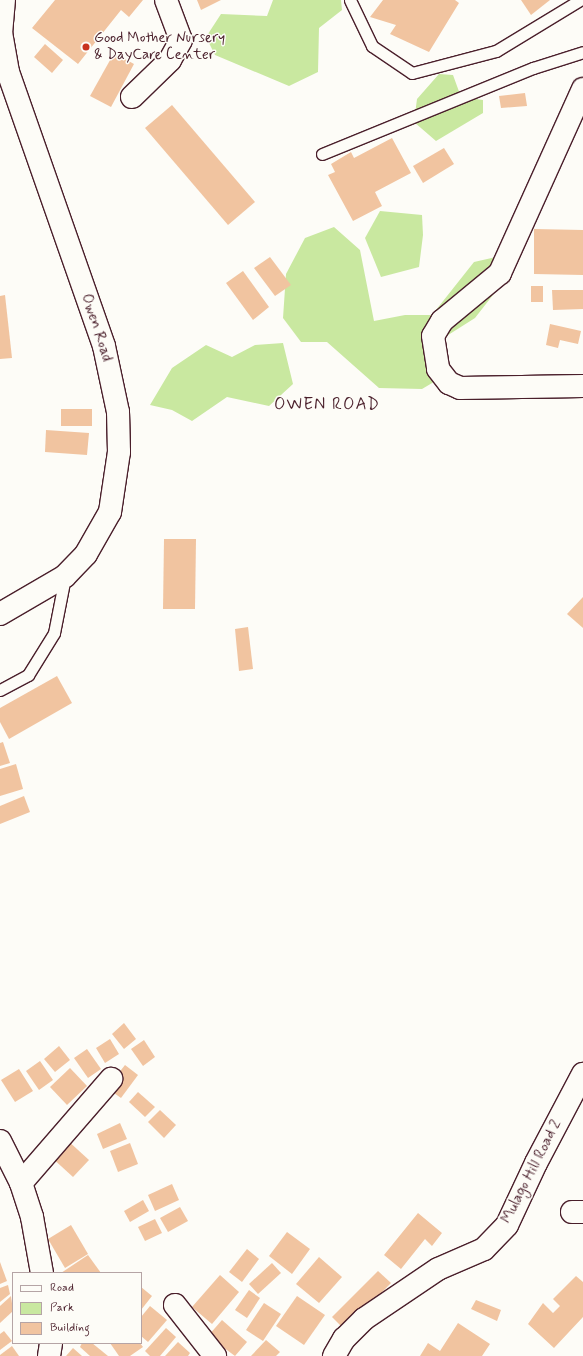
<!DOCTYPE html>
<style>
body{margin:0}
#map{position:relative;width:583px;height:1356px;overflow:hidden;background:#fdfcf7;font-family:Mynerve,sans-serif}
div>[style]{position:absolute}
.green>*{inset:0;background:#c9e8a0}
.building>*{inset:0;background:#f1c4a0}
.roads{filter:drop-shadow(1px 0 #4a1f2b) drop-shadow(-1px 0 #4a1f2b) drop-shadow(0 1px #4a1f2b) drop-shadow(0 -1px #4a1f2b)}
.service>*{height:11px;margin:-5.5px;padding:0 5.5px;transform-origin:5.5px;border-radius:5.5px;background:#fdfcf7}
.minor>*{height:22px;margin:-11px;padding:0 11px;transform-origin:11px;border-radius:11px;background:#fdfcf7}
.dots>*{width:11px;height:11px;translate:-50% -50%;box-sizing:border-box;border:2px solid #fdfcf7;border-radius:50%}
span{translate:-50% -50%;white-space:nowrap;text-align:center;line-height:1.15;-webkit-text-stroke:3px #fdfcf7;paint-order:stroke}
.poi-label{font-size:15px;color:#4a1f2b}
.left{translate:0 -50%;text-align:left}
.street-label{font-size:15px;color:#4a1f2b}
.quarter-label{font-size:17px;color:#4a1f2b;letter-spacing:1px}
.legend{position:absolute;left:12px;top:1272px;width:130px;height:72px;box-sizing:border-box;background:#fdfcf7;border:1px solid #b5a4a5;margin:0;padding:5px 7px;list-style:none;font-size:12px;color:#4a1f2b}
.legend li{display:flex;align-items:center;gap:8px;height:20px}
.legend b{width:20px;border:1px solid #b5a4a5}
</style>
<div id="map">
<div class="green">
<i style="clip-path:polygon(273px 0,341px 0,342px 10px,319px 28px,318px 72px,289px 86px,215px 55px,206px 37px,221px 14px,267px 16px)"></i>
<i style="clip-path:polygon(439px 74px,453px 75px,461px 97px,483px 100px,483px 113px,436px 141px,414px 122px,417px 99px)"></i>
<i style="clip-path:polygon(380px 211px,422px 215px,423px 235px,419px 267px,381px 277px,365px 238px)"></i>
<i style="clip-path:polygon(334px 227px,360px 250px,374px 321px,405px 315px,432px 315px,474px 262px,496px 257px,507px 277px,475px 318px,445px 337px,449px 373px,422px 389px,379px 388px,327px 342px,301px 342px,283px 318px,286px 274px,305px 238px)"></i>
<i style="clip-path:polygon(283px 343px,293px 384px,269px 406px,227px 397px,192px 421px,172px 410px,150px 405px,172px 368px,206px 345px,232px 357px,255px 345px)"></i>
</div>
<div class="building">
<i style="clip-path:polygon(55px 0,143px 0,129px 17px,121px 10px,78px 64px,32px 28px)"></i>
<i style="clip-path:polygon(197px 0,221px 0,201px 10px)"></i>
<i style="clip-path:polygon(383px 0,455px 0,459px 3px,429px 52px,390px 34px,396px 25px,370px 17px)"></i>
<i style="clip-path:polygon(521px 0,550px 0,531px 15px)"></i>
<i style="clip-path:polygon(45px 44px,63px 60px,52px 73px,34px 57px)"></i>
<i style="clip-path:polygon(114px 53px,134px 64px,111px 107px,90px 96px)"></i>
<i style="clip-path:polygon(525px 93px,527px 106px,501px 108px,499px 96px)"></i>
<i style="clip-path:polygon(172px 105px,255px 202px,228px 225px,145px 128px)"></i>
<i style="clip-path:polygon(392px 138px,411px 173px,375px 192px,382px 206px,353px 221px,328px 175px,335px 172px,331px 164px,351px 152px,354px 158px)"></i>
<i style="clip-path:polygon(444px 148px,454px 164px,423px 183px,413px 166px)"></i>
<i style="clip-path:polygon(534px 229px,583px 230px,583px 275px,534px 274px)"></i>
<i style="clip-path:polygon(270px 257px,291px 285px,275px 296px,254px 268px)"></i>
<i style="clip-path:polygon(243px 271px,269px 307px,253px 320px,226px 283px)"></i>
<i style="clip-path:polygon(531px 286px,543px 286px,543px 302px,531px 302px)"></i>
<i style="clip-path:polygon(552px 290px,583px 290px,583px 309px,553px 310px)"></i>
<i style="clip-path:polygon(5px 295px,12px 358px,0 359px,0 296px)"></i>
<i style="clip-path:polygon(550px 324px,581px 331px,578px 344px,560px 340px,558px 348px,546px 345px)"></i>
<i style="clip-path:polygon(61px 409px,92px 409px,92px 426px,61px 426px)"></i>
<i style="clip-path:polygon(46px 430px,89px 433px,87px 455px,45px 452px)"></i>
<i style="clip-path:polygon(164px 539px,196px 539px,195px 609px,163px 609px)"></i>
<i style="clip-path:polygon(583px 597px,583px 628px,567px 614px)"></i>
<i style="clip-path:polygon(248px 627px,253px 669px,239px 671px,235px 629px)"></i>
<i style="clip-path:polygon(57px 676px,72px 703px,9px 739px,0 722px,0 708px)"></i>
<i style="clip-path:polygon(3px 742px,10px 763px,0 766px,0 743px)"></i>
<i style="clip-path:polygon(16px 764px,23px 789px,0 796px,0 769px)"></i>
<i style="clip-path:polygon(24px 796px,30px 812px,0 824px,0 806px)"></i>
<i style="clip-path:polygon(124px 1023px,136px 1039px,124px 1049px,112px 1034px)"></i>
<i style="clip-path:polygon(110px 1039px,119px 1054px,105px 1063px,96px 1048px)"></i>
<i style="clip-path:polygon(144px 1040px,155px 1057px,143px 1066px,131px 1049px)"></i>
<i style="clip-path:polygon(59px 1046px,70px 1060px,55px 1072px,44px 1059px)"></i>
<i style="clip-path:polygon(87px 1049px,101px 1069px,88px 1078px,74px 1058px)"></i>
<i style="clip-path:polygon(40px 1061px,53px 1080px,39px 1090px,26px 1071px)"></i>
<i style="clip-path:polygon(125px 1065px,138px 1075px,121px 1098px,107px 1088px)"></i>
<i style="clip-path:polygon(70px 1068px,87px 1086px,67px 1105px,50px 1087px)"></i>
<i style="clip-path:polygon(19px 1069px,33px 1091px,15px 1102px,1px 1080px)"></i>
<i style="clip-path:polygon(138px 1092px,155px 1107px,145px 1117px,129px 1102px)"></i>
<i style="clip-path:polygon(160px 1110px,176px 1125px,164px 1138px,148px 1122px)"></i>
<i style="clip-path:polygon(120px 1123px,127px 1139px,103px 1149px,97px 1134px)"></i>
<i style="clip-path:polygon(66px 1139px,89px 1160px,73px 1177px,50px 1156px)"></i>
<i style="clip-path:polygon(130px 1143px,138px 1164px,118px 1172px,110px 1151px)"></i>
<i style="clip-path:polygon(172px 1184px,179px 1200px,155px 1211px,148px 1195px)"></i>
<i style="clip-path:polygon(143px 1200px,149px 1211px,130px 1222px,124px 1211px)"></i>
<i style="clip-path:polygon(180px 1207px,188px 1221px,168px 1232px,160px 1218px)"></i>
<i style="clip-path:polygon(418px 1213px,442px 1233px,432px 1246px,425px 1239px,401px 1269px,384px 1255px)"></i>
<i style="clip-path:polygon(155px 1219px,162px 1233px,145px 1241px,138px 1227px)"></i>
<i style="clip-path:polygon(71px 1225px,88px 1254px,65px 1268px,48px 1239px)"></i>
<i style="clip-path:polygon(287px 1232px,310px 1249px,292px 1274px,269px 1256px)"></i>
<i style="clip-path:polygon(247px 1249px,259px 1259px,242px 1282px,229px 1272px)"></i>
<i style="clip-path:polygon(88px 1255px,101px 1273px,61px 1273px)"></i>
<i style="clip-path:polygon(319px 1257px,342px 1277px,319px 1303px,296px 1284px)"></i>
<i style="clip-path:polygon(0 1262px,7px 1281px,0 1284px)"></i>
<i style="clip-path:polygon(272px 1263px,281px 1273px,258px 1294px,249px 1284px)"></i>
<i style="clip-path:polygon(378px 1271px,391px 1283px,345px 1330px,332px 1317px)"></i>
<i style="clip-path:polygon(220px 1275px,239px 1292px,212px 1324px,192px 1307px)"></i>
<i style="clip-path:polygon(576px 1276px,583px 1282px,583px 1317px,554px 1348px,528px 1324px,543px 1303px,553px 1313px,560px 1306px,553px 1299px)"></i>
<i style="clip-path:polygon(8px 1285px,10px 1294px,0 1302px,0 1288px)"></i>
<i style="clip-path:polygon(141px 1287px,152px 1296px,141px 1310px)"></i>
<i style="clip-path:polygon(249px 1290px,260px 1298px,247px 1318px,235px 1310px)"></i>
<i style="clip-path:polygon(11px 1296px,13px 1311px,0 1323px,0 1306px)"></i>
<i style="clip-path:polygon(297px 1296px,325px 1315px,304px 1345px,276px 1326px)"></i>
<i style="clip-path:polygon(476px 1300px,501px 1310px,497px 1321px,471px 1309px)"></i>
<i style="clip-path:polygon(264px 1303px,281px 1314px,263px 1341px,246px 1330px)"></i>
<i style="clip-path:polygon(150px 1306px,167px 1320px,148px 1342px,141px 1336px,141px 1317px)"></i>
<i style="clip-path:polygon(222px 1320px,247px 1342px,235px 1356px,208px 1336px)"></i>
<i style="clip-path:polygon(458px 1323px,490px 1344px,482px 1356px,420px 1356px,428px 1343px,440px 1351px)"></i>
<i style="clip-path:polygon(166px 1328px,176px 1337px,160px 1356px,150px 1356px,145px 1351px)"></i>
<i style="clip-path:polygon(4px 1331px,12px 1341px,0 1350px,0 1334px)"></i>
<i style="clip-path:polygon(266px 1340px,280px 1352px,276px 1356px,251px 1356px)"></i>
<i style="clip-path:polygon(178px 1342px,190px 1353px,188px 1356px,165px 1356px)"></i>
<i style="clip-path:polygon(82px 1343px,92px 1343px,108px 1356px,90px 1356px,80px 1347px)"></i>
<i style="clip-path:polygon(110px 1343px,140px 1343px,143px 1347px,130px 1356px,119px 1356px)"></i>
<i style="clip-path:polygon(12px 1346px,19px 1356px,0 1356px,0 1355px)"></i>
<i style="clip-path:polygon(73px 1348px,82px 1356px,66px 1356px)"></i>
</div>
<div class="roads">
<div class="service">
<i style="left:350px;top:0;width:51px;rotate:64.4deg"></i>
<i style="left:372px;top:46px;width:48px;rotate:34deg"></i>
<i style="left:412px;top:73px;width:87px;rotate:-14.7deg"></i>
<i style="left:496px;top:51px;width:98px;rotate:-31.3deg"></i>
<i style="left:322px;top:154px;width:228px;rotate:-22.2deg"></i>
<i style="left:533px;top:68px;width:52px;rotate:-17.7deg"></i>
<i style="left:0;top:690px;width:32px;rotate:-28deg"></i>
<i style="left:28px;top:675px;width:49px;rotate:-58.2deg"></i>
<i style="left:54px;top:633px;width:57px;rotate:-78.9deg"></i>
</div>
<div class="minor">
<i style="left:583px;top:89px;width:202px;rotate:114.3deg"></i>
<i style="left:500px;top:273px;width:75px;rotate:140.4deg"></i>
<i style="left:442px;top:321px;width:17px;rotate:121deg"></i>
<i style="left:433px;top:336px;width:33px;rotate:81deg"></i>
<i style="left:438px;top:369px;width:18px;rotate:52deg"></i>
<i style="left:449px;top:383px;width:12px;rotate:24deg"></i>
<i style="left:460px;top:388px;width:123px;rotate:-0.9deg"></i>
<i style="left:132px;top:97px;width:53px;rotate:-44.2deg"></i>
<i style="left:170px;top:60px;width:23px;rotate:-61deg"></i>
<i style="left:181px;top:40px;width:43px;rotate:-110.6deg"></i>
<i style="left:0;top:614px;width:75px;rotate:-30.3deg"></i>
<i style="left:65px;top:576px;width:30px;rotate:-46deg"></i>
<i style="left:86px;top:554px;width:48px;rotate:-60.3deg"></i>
<i style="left:110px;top:512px;width:61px;rotate:-81.5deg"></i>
<i style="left:119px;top:452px;width:40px;rotate:-91.4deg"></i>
<i style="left:118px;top:412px;width:67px;rotate:-102deg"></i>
<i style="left:104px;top:346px;width:290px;rotate:-109.3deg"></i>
<i style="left:8px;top:72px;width:39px;rotate:-100deg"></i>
<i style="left:1px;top:34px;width:34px;rotate:-85deg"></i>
<i style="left:0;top:1141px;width:47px;rotate:63.4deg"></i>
<i style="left:21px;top:1183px;width:36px;rotate:72deg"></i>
<i style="left:32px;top:1217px;width:57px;rotate:79.9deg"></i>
<i style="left:21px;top:1183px;width:138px;rotate:-49.1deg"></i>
<i style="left:572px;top:1212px;width:11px"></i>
<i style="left:175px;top:1305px;width:65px;rotate:51.9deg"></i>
<i style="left:49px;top:1356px;width:13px;rotate:-81deg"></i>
<i style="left:334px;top:1356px;width:20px;rotate:-60deg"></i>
<i style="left:344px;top:1339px;width:28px;rotate:-45deg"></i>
<i style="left:364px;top:1319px;width:89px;rotate:-34deg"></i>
<i style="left:438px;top:1269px;width:50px;rotate:-23.5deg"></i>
<i style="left:484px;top:1249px;width:33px;rotate:-46deg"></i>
<i style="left:507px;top:1225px;width:68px;rotate:-64.9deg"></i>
<i style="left:536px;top:1163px;width:101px;rotate:-62.2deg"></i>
</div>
</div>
<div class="dots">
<i style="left:86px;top:47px;background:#c8321e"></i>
</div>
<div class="poi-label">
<span class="left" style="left:94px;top:47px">Good Mother Nursery<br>&amp; DayCare Center</span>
</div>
<div class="street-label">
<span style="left:96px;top:328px;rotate:72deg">Owen Road</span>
<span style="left:532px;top:1172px;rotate:-63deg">Mulago Hill Road 2</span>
</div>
<div class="quarter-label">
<span style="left:327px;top:405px">OWEN ROAD</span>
</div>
<ul class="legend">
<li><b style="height:5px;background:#fdfcf7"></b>Road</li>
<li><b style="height:11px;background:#c9e8a0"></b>Park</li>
<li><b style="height:11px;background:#f1c4a0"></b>Building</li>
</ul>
</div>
